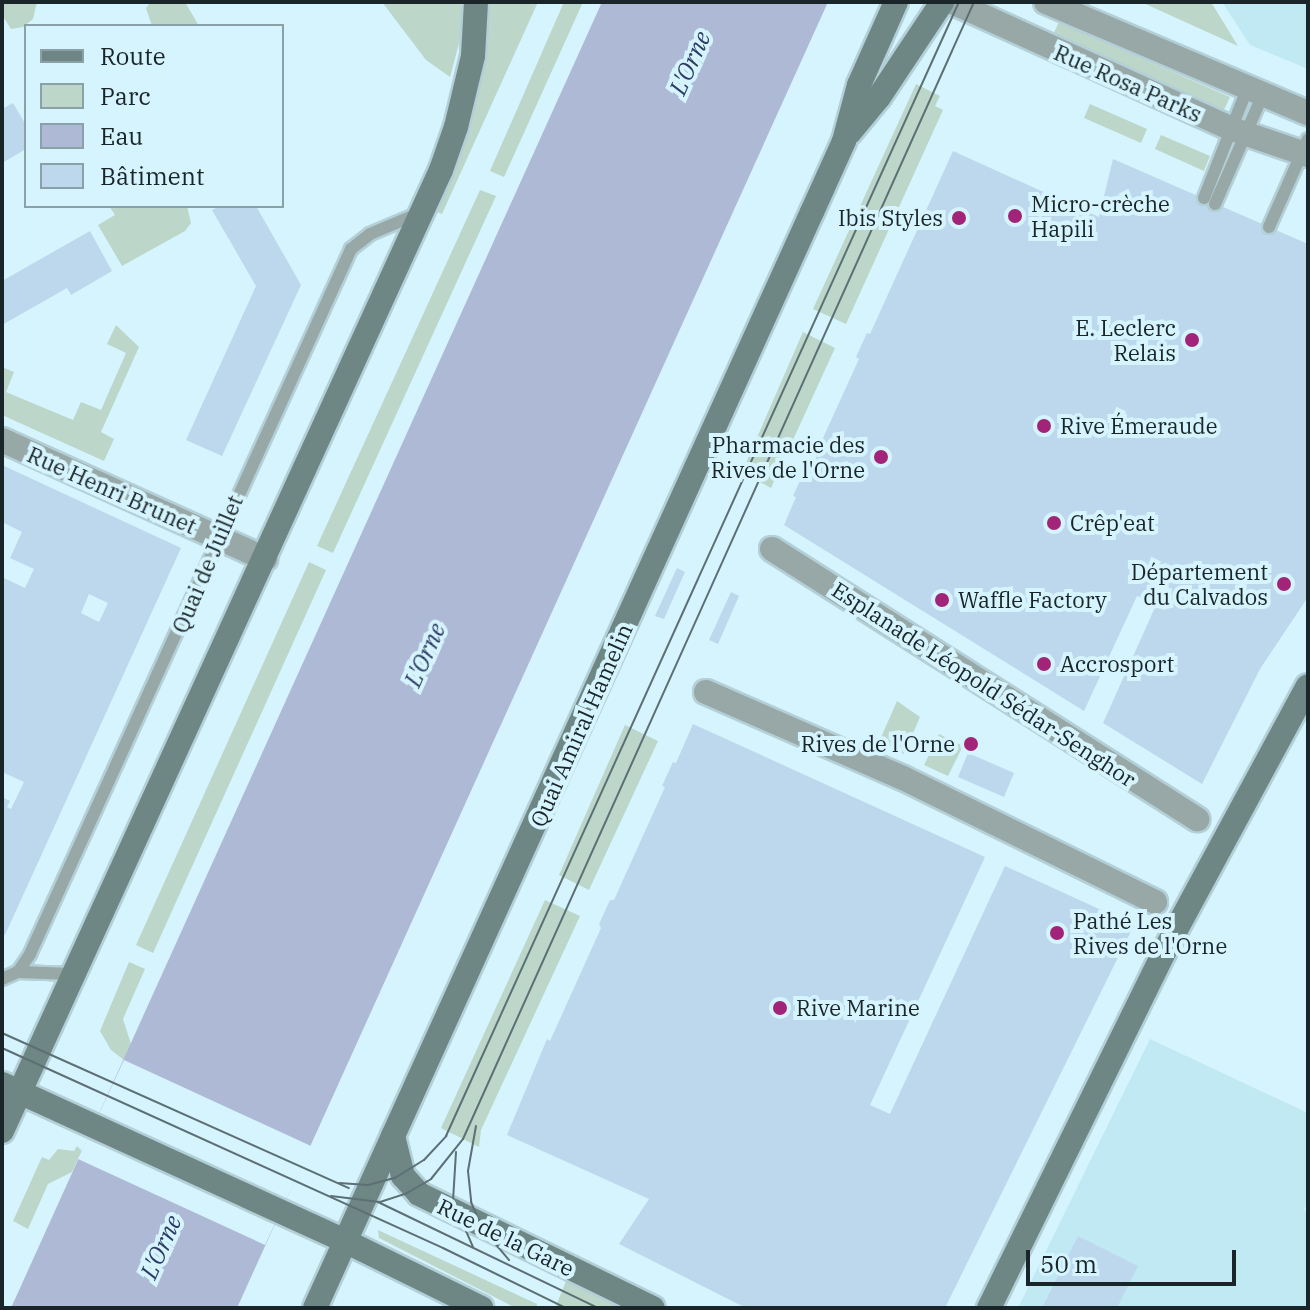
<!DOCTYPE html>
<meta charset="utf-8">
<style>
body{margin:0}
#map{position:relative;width:1310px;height:1310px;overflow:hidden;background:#d5f4fd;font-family:"IBM Plex Serif",serif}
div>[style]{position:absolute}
.built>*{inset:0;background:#c1e9f4}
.green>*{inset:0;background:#bcd7ca}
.water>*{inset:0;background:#aeb9d5}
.pier>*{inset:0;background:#d5f4fd}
.building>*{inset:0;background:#bdd8ed}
.roads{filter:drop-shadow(2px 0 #b3cfd7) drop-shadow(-2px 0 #b3cfd7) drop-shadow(0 2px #b3cfd7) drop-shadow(0 -2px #b3cfd7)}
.lane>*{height:12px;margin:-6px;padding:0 6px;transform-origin:6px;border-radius:6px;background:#98a8a7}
.street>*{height:24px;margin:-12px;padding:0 12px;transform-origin:12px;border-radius:12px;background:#98a8a7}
.secondary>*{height:24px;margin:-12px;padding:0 12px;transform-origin:12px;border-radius:12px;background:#6e8785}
.tram>*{height:2px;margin:-1px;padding:0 1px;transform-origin:1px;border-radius:1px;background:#5c6f74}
.dots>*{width:22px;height:22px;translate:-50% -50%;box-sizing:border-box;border:4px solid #d5f4fd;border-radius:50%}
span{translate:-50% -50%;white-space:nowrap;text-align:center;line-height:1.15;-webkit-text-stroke:8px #d5f4fd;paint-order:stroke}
.street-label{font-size:22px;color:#1a2529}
.poi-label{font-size:22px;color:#1a2529}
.left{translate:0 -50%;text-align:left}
.right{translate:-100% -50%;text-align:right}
.water-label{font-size:24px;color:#2e3c64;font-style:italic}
.frame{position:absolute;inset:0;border:4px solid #1a2529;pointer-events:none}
.legend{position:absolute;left:24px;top:24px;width:260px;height:184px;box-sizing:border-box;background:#d5f4fd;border:2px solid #8aa1a8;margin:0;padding:10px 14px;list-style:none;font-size:24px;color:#1a2529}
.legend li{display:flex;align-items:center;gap:16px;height:40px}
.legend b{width:40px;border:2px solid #8aa1a8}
.scale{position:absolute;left:1026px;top:1250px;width:210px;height:36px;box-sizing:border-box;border:4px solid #1a2529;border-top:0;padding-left:10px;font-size:24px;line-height:28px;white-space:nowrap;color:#1a2529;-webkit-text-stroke:6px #d5f4fd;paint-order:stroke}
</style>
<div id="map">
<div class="built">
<i style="clip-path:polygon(1222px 2px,1308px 2px,1308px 69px,1250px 45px)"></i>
<i style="clip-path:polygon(1150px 1039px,1308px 1113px,1308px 1202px,1304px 1210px,1308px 1213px,1308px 1308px,1018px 1308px)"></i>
</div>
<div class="green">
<i style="clip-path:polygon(2px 2px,37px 2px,33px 19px,23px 27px,11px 29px,2px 15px)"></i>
<i style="clip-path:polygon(151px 2px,185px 2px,199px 26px,152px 26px,146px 8px)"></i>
<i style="clip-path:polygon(382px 2px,461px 2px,464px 25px,450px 77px,426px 60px)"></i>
<i style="clip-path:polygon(489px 2px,538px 2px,442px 214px,434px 211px,479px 78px)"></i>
<i style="clip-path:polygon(564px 2px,583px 2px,504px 177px,490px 171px)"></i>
<i style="clip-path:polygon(1141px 2px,1211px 2px,1238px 46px)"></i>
<i style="clip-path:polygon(1059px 22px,1230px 97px,1221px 116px,1050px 41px)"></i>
<i style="clip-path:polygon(916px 84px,940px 96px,935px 106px,943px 110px,846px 324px,813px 309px)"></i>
<i style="clip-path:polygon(1090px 104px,1147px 129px,1141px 143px,1084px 118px)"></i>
<i style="clip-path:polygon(1161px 135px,1210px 156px,1204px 171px,1155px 149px)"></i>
<i style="clip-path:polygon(480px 190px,496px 196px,333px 553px,317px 546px)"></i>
<i style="clip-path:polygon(109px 206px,187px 206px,191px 223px,185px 231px,122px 266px,98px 225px,115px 215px)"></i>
<i style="clip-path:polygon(116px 325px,139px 347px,101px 432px,114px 439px,104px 461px,2px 415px,2px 367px,14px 372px,6px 392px,73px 420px,81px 402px,101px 410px,126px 353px,107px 344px)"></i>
<i style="clip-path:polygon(803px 332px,835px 348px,771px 488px,742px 472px)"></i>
<i style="clip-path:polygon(309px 562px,326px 570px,153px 953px,136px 945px)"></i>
<i style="clip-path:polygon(897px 701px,920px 717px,904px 754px,879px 742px)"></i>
<i style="clip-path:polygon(625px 725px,658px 741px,589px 890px,559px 875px)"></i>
<i style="clip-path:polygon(939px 734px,963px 746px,948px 776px,924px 765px)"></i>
<i style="clip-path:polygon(545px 900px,580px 916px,481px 1130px,479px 1147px,441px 1128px)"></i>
<i style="clip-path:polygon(129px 962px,145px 969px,123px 1019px,131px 1044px,124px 1060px,111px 1050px,100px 1031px)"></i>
<i style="clip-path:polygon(77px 1146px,82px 1151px,72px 1172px,48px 1184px,28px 1229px,13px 1221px,42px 1157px,49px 1160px,58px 1149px,74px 1151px)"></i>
<i style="clip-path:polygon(378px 1230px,537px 1304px,536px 1308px,516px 1308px,379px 1238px)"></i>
<i style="clip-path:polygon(569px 1274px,637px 1308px,555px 1308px)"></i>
</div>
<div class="water">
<i style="clip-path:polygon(602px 2px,828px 2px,237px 1308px,11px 1308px)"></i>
</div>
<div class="pier">
<i style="clip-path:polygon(124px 1060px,311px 1146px,265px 1245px,78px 1159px)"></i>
</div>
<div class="building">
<i style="clip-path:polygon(13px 103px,26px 125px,26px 149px,2px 163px,2px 109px)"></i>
<i style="clip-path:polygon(953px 151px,1099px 217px,1113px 159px,1308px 244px,1308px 597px,1260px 669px,1202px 784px,1103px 723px,1157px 603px,1137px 596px,1084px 711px,784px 525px,796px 497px,793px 496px,804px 472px,807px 473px,859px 359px,856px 357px,867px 333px,870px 334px)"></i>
<i style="clip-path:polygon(220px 206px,256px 206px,301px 285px,222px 456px,186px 440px,256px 286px,212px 210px)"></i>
<i style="clip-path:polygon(90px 231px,112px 271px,71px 295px,67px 288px,2px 325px,2px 281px)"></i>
<i style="clip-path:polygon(evenodd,2px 465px,181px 548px,5px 935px,2px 934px,2px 797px,10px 801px,7px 807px,11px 809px,24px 782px,2px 772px,2px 577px,25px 588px,34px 569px,10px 558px,22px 532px,2px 522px,2px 465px,89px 594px,108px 603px,99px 622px,81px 613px,89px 594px)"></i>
<i style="clip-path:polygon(677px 568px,685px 572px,664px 619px,655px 616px)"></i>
<i style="clip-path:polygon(731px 592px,739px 596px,718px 644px,709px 640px)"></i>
<i style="clip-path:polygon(693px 724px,985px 857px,870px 1105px,890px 1114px,1005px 866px,1134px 925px,945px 1308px,746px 1308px,619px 1244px,649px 1199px,507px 1135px,547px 1039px,550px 1041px,601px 928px,599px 924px,610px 900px,614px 900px,665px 787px,662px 786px,673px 762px,676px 763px)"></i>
<i style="clip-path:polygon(968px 753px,1014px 773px,1004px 797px,958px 777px)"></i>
<i style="clip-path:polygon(1078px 1236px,1138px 1266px,1117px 1308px,1042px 1308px)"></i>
</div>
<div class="roads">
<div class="lane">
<i style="left:1204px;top:198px;width:119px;rotate:-68.4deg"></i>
<i style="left:1215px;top:204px;width:120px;rotate:-66.4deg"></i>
<i style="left:1269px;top:227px;width:96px;rotate:-66.1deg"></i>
<i style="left:18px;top:972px;width:55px;rotate:2.1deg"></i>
<i style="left:2px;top:979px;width:17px;rotate:-24deg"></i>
<i style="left:18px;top:972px;width:22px;rotate:-56deg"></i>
<i style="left:30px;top:954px;width:775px;rotate:-65.52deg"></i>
<i style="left:351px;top:249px;width:24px;rotate:-38deg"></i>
<i style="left:370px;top:234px;width:54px;rotate:-22.8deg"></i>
</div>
<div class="street">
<i style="left:952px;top:2px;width:307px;rotate:24.4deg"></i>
<i style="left:1232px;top:129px;width:80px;rotate:18.9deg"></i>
<i style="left:1046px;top:2px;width:285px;rotate:23deg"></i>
<i style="left:2px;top:440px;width:289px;rotate:24.3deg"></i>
<i style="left:772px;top:549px;width:504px;rotate:32.43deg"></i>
<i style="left:706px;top:692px;width:215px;rotate:23.6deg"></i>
<i style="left:903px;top:778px;width:281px;rotate:26.2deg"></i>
</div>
<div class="secondary">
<i style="left:850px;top:132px;width:45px;rotate:-50.4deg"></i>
<i style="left:879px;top:97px;width:114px;rotate:-56.4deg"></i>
<i style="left:2px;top:1084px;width:377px;rotate:24.6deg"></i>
<i style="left:345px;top:1241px;width:152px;rotate:26.2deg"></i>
<i style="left:2px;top:1131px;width:1057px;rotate:-65.45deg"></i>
<i style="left:441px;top:170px;width:46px;rotate:-70.8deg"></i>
<i style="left:456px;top:127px;width:73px;rotate:-76.5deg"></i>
<i style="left:473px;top:56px;width:54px;rotate:-86.8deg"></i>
<i style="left:393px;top:1136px;width:41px;rotate:76deg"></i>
<i style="left:403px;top:1176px;width:24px;rotate:48deg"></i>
<i style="left:419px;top:1194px;width:260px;rotate:26deg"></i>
<i style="left:315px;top:1308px;width:1203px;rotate:-65.61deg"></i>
<i style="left:812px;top:212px;width:78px;rotate:-65.7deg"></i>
<i style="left:844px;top:141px;width:58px;rotate:-75deg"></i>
<i style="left:859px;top:85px;width:91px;rotate:-66deg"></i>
<i style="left:989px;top:1308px;width:397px;rotate:-63.8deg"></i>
<i style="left:1164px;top:952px;width:302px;rotate:-61.6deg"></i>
</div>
</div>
<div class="tram">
<i style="left:2px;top:1033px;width:380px;rotate:24.1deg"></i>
<i style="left:2px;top:1048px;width:484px;rotate:24.4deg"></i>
<i style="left:443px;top:1248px;width:137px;rotate:26deg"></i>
<i style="left:476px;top:1126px;width:46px;rotate:100.1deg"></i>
<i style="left:468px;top:1171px;width:31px;rotate:84deg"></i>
<i style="left:471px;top:1202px;width:28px;rotate:67deg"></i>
<i style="left:482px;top:1228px;width:42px;rotate:49.8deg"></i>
<i style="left:456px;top:1152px;width:49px;rotate:93.5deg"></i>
<i style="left:453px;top:1201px;width:50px;rotate:66.5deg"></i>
<i style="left:339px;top:1183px;width:29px;rotate:4deg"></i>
<i style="left:368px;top:1185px;width:28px;rotate:-15deg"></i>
<i style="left:395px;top:1178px;width:34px;rotate:-32deg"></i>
<i style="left:424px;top:1160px;width:33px;rotate:-47deg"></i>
<i style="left:446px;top:1136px;width:1245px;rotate:-65.66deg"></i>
<i style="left:331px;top:1196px;width:49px;rotate:7deg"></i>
<i style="left:380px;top:1202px;width:28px;rotate:-18deg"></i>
<i style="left:407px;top:1193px;width:28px;rotate:-30deg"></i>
<i style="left:431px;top:1179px;width:51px;rotate:-51.3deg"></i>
<i style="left:463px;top:1139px;width:1247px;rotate:-65.8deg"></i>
<i style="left:378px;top:1202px;width:244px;rotate:25.7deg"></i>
</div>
<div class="dots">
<i style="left:1015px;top:216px;background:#a22478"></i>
<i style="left:959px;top:218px;background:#a22478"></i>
<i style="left:1192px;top:340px;background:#a22478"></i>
<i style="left:1044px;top:426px;background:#a22478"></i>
<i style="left:881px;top:457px;background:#a22478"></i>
<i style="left:1054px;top:523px;background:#a22478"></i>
<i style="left:1284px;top:584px;background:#a22478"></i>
<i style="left:942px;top:600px;background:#a22478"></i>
<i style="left:1044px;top:664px;background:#a22478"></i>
<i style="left:971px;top:744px;background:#a22478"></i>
<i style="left:1057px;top:933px;background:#a22478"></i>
<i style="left:780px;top:1008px;background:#a22478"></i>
</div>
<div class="street-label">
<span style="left:1128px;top:83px;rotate:24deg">Rue Rosa Parks</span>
<span style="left:112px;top:490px;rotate:24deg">Rue Henri Brunet</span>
<span style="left:207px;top:564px;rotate:-67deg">Quai de Juillet</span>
<span style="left:984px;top:684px;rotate:33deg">Esplanade Léopold Sédar-Senghor</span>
<span style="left:581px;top:725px;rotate:-66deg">Quai Amiral Hamelin</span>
<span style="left:506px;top:1237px;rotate:26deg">Rue de la Gare</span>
</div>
<div class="poi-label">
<span class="left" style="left:1031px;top:216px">Micro-crèche<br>Hapili</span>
<span class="right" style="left:943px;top:218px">Ibis Styles</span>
<span class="right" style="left:1176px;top:340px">E. Leclerc<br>Relais</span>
<span class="left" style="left:1060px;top:426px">Rive Émeraude</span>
<span class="right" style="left:865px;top:457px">Pharmacie des<br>Rives de l'Orne</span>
<span class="left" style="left:1070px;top:523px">Crêp'eat</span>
<span class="right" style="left:1268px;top:584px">Département<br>du Calvados</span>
<span class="left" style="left:958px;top:600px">Waffle Factory</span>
<span class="left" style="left:1060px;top:664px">Accrosport</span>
<span class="right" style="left:955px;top:744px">Rives de l'Orne</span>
<span class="left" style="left:1073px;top:933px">Pathé Les<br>Rives de l'Orne</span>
<span class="left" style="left:796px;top:1008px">Rive Marine</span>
</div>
<div class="water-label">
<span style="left:690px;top:63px;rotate:-66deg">L'Orne</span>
<span style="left:425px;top:655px;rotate:-66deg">L'Orne</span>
<span style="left:161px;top:1247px;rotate:-66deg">L'Orne</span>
</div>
<div class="frame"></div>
<ul class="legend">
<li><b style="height:10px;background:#6e8785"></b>Route</li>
<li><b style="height:22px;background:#bcd7ca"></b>Parc</li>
<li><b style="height:22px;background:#aeb9d5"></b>Eau</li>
<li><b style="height:22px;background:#bdd8ed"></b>Bâtiment</li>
</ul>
<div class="scale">50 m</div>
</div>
